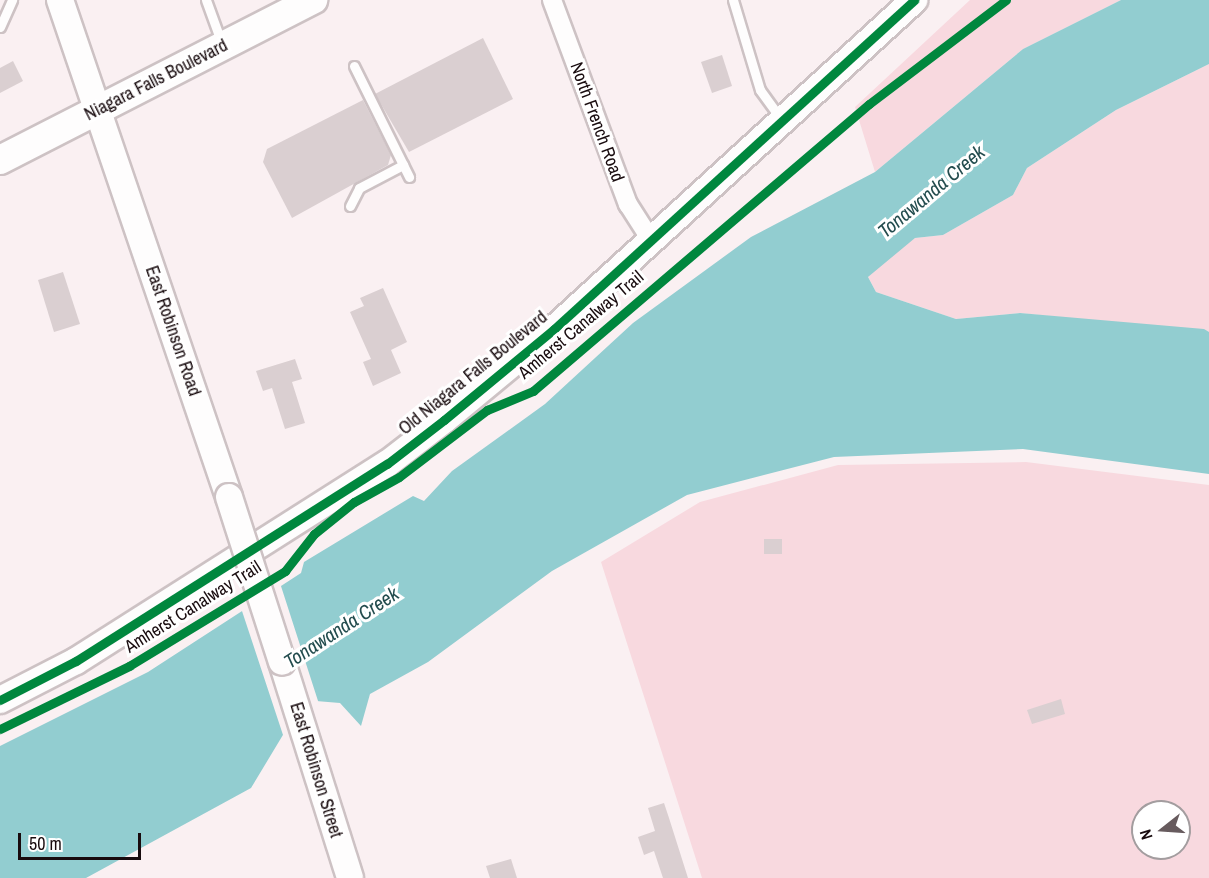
<!DOCTYPE html>
<style>
body{margin:0}
#map{position:relative;width:1209px;height:878px;overflow:hidden;background:#faf0f2;font-family:"Archivo Narrow",sans-serif}
div>[style]{position:absolute}
.green>*{inset:0;background:#f8d9df}
.water>*{inset:0;background:#92cdd0}
.pier>*{inset:0;background:#faf0f2}
.building>*{inset:0;background:#dacfd1}
.roads{filter:drop-shadow(2px 0 #cdc2c4) drop-shadow(-2px 0 #cdc2c4) drop-shadow(0 2px #cdc2c4) drop-shadow(0 -2px #cdc2c4)}
.lane>*{height:9px;margin:-4.5px;padding:0 4.5px;transform-origin:4.5px;border-radius:4.5px;background:#fefdfd}
.street>*{height:18px;margin:-9px;padding:0 9px;transform-origin:9px;border-radius:9px;background:#fefdfd}
.secondary>*{height:26px;margin:-13px;padding:0 13px;transform-origin:13px;border-radius:13px;background:#fefdfd}
.primary>*{height:28px;margin:-14px;padding:0 14px;transform-origin:14px;border-radius:14px;background:#fefdfd}
.bridges{filter:drop-shadow(2px 0 #cdc2c4) drop-shadow(-2px 0 #cdc2c4) drop-shadow(0 2px #cdc2c4) drop-shadow(0 -2px #cdc2c4)}
.secondary-bridge>*{height:26px;margin:-13px;padding:0 13px;transform-origin:13px;border-radius:13px;background:#fefdfd}
.cycleway>*{height:9px;margin:-4.5px;padding:0 4.5px;transform-origin:4.5px;border-radius:4.5px;background:#00873e}
span{translate:-50% -50%;white-space:nowrap;text-align:center;line-height:1.15;-webkit-text-stroke:6px #fff;paint-order:stroke}
.street-label{font-size:18px;color:#180b0e}
.water-label{font-size:20px;color:#234c4e;font-style:italic}
.north{position:absolute;left:1131px;top:800px;width:60px;height:60px;box-sizing:border-box;background:#fff;border:2px solid #a39d9f;border-radius:50%;rotate:253deg;font-size:16px;font-weight:700;line-height:24px;text-align:center;color:#180b0e}
.north::after{content:'';display:block;margin:auto;width:21px;height:27px;background:#675b5e;clip-path:polygon(50% 0,100% 100%,50% 72%,0 100%)}
.scale{position:absolute;left:18px;top:833px;width:123px;height:27px;box-sizing:border-box;border:3px solid #180b0e;border-top:0;padding-left:8px;font-size:18px;line-height:21px;white-space:nowrap;color:#180b0e;-webkit-text-stroke:4px #fff;paint-order:stroke}
</style>
<div id="map">
<div class="green">
<i style="clip-path:polygon(970px 0,1121px 0,1023px 49px,875px 172px,855px 107px)"></i>
<i style="clip-path:polygon(1209px 64px,1209px 332px,1020px 313px,956px 319px,876px 292px,868px 277px,889px 255px,915px 238px,943px 235px,1013px 195px,1027px 168px,1116px 110px)"></i>
<i style="clip-path:polygon(evenodd,1026px 462px,1209px 485px,1209px 878px,702px 878px,601px 562px,700px 502px,838px 465px,1026px 462px,1143px 812px,1179px 812px,1179px 848px,1143px 848px,1143px 812px)"></i>
</div>
<div class="water">
<i style="clip-path:polygon(1121px 0,1209px 0,1209px 64px,1116px 110px,1027px 168px,1013px 195px,943px 235px,915px 238px,868px 277px,876px 292px,956px 319px,1020px 313px,1204px 329px,1209px 332px,1209px 474px,1023px 449px,834px 457px,687px 495px,552px 571px,428px 662px,370px 694px,361px 726px,340px 703px,304px 700px,251px 788px,86px 878px,0 878px,0 746px,148px 672px,301px 573px,304px 562px,413px 496px,424px 501px,452px 471px,545px 404px,633px 323px,751px 237px,875px 172px,1023px 49px)"></i>
</div>
<div class="pier">
<i style="clip-path:polygon(280px 583px,319px 704px,306px 703px,284px 738px,241px 608px)"></i>
</div>
<div class="building">
<i style="clip-path:polygon(483px 38px,513px 99px,409px 152px,375px 94px)"></i>
<i style="clip-path:polygon(722px 55px,732px 86px,712px 93px,701px 62px)"></i>
<i style="clip-path:polygon(13px 61px,23px 81px,0 93px,0 68px)"></i>
<i style="clip-path:polygon(363px 100px,391px 155px,388px 165px,292px 218px,263px 162px,267px 149px)"></i>
<i style="clip-path:polygon(63px 272px,80px 324px,54px 332px,38px 280px)"></i>
<i style="clip-path:polygon(383px 288px,407px 342px,391px 350px,401px 373px,373px 386px,363px 362px,371px 359px,350px 312px,364px 306px,360px 298px)"></i>
<i style="clip-path:polygon(295px 359px,302px 379px,292px 382px,305px 423px,285px 429px,272px 388px,263px 391px,256px 371px)"></i>
<i style="clip-path:polygon(764px 539px,782px 539px,782px 554px,764px 554px)"></i>
<i style="clip-path:polygon(1061px 699px,1065px 714px,1032px 724px,1027px 710px)"></i>
<i style="clip-path:polygon(664px 803px,669px 818px,688px 878px,663px 878px,654px 851px,644px 855px,638px 837px,655px 831px,648px 808px)"></i>
<i style="clip-path:polygon(511px 859px,517px 878px,490px 878px,486px 866px)"></i>
</div>
<div class="roads">
<div class="lane">
<i style="left:206px;top:0;width:47px;rotate:70deg"></i>
<i style="left:733px;top:0;width:94px;rotate:73.3deg"></i>
<i style="left:760px;top:90px;width:36px;rotate:54deg"></i>
<i style="left:0;top:27px;width:30px;rotate:-66deg"></i>
<i style="left:354px;top:66px;width:124px;rotate:63.6deg"></i>
<i style="left:350px;top:206px;width:20px;rotate:-63deg"></i>
<i style="left:359px;top:188px;width:50px;rotate:-27.6deg"></i>
</div>
<div class="street">
<i style="left:552px;top:0;width:218px;rotate:69.6deg"></i>
<i style="left:628px;top:204px;width:43px;rotate:57.4deg"></i>
</div>
<div class="secondary">
<i style="left:60px;top:0;width:525px;rotate:71.22deg"></i>
<i style="left:282px;top:662px;width:226px;rotate:72.5deg"></i>
<i style="left:0;top:700px;width:85px;rotate:-27.2deg"></i>
<i style="left:76px;top:661px;width:368px;rotate:-32.4deg"></i>
<i style="left:387px;top:464px;width:72px;rotate:-37.7deg"></i>
<i style="left:444px;top:420px;width:143px;rotate:-39.6deg"></i>
<i style="left:554px;top:329px;width:488px;rotate:-42.4deg"></i>
</div>
<div class="primary">
<i style="left:0;top:160px;width:352px;rotate:-27.1deg"></i>
</div>
</div>
<div class="bridges">
<div class="secondary-bridge">
<i style="left:229px;top:497px;width:173px;rotate:72.2deg"></i>
</div>
</div>
<div class="cycleway">
<i style="left:0;top:700px;width:85px;rotate:-27.2deg"></i>
<i style="left:76px;top:661px;width:368px;rotate:-32.4deg"></i>
<i style="left:387px;top:464px;width:72px;rotate:-37.7deg"></i>
<i style="left:444px;top:420px;width:143px;rotate:-39.6deg"></i>
<i style="left:554px;top:329px;width:488px;rotate:-42.4deg"></i>
<i style="left:0;top:729px;width:144px;rotate:-26deg"></i>
<i style="left:129px;top:666px;width:183px;rotate:-31.3deg"></i>
<i style="left:285px;top:571px;width:47px;rotate:-51.9deg"></i>
<i style="left:314px;top:534px;width:51px;rotate:-38.7deg"></i>
<i style="left:354px;top:502px;width:51px;rotate:-29.1deg"></i>
<i style="left:399px;top:477px;width:111px;rotate:-37.3deg"></i>
<i style="left:487px;top:410px;width:50px;rotate:-22.4deg"></i>
<i style="left:533px;top:391px;width:442px;rotate:-40.5deg"></i>
<i style="left:869px;top:104px;width:172px;rotate:-37.2deg"></i>
</div>
<div class="street-label">
<span style="left:156px;top:80px;rotate:-27deg">Niagara Falls Boulevard</span>
<span style="left:597px;top:122px;rotate:70deg">North French Road</span>
<span style="left:581px;top:325px;rotate:-40deg">Amherst Canalway Trail</span>
<span style="left:173px;top:331px;rotate:71deg">East Robinson Road</span>
<span style="left:473px;top:373px;rotate:-39deg">Old Niagara Falls Boulevard</span>
<span style="left:193px;top:607px;rotate:-32deg">Amherst Canalway Trail</span>
<span style="left:316px;top:770px;rotate:73deg">East Robinson Street</span>
</div>
<div class="water-label">
<span style="left:931px;top:191px;rotate:-40deg">Tonawanda Creek</span>
<span style="left:341px;top:627px;rotate:-33deg">Tonawanda Creek</span>
</div>
<div class="north">N</div>
<div class="scale">50 m</div>
</div>
